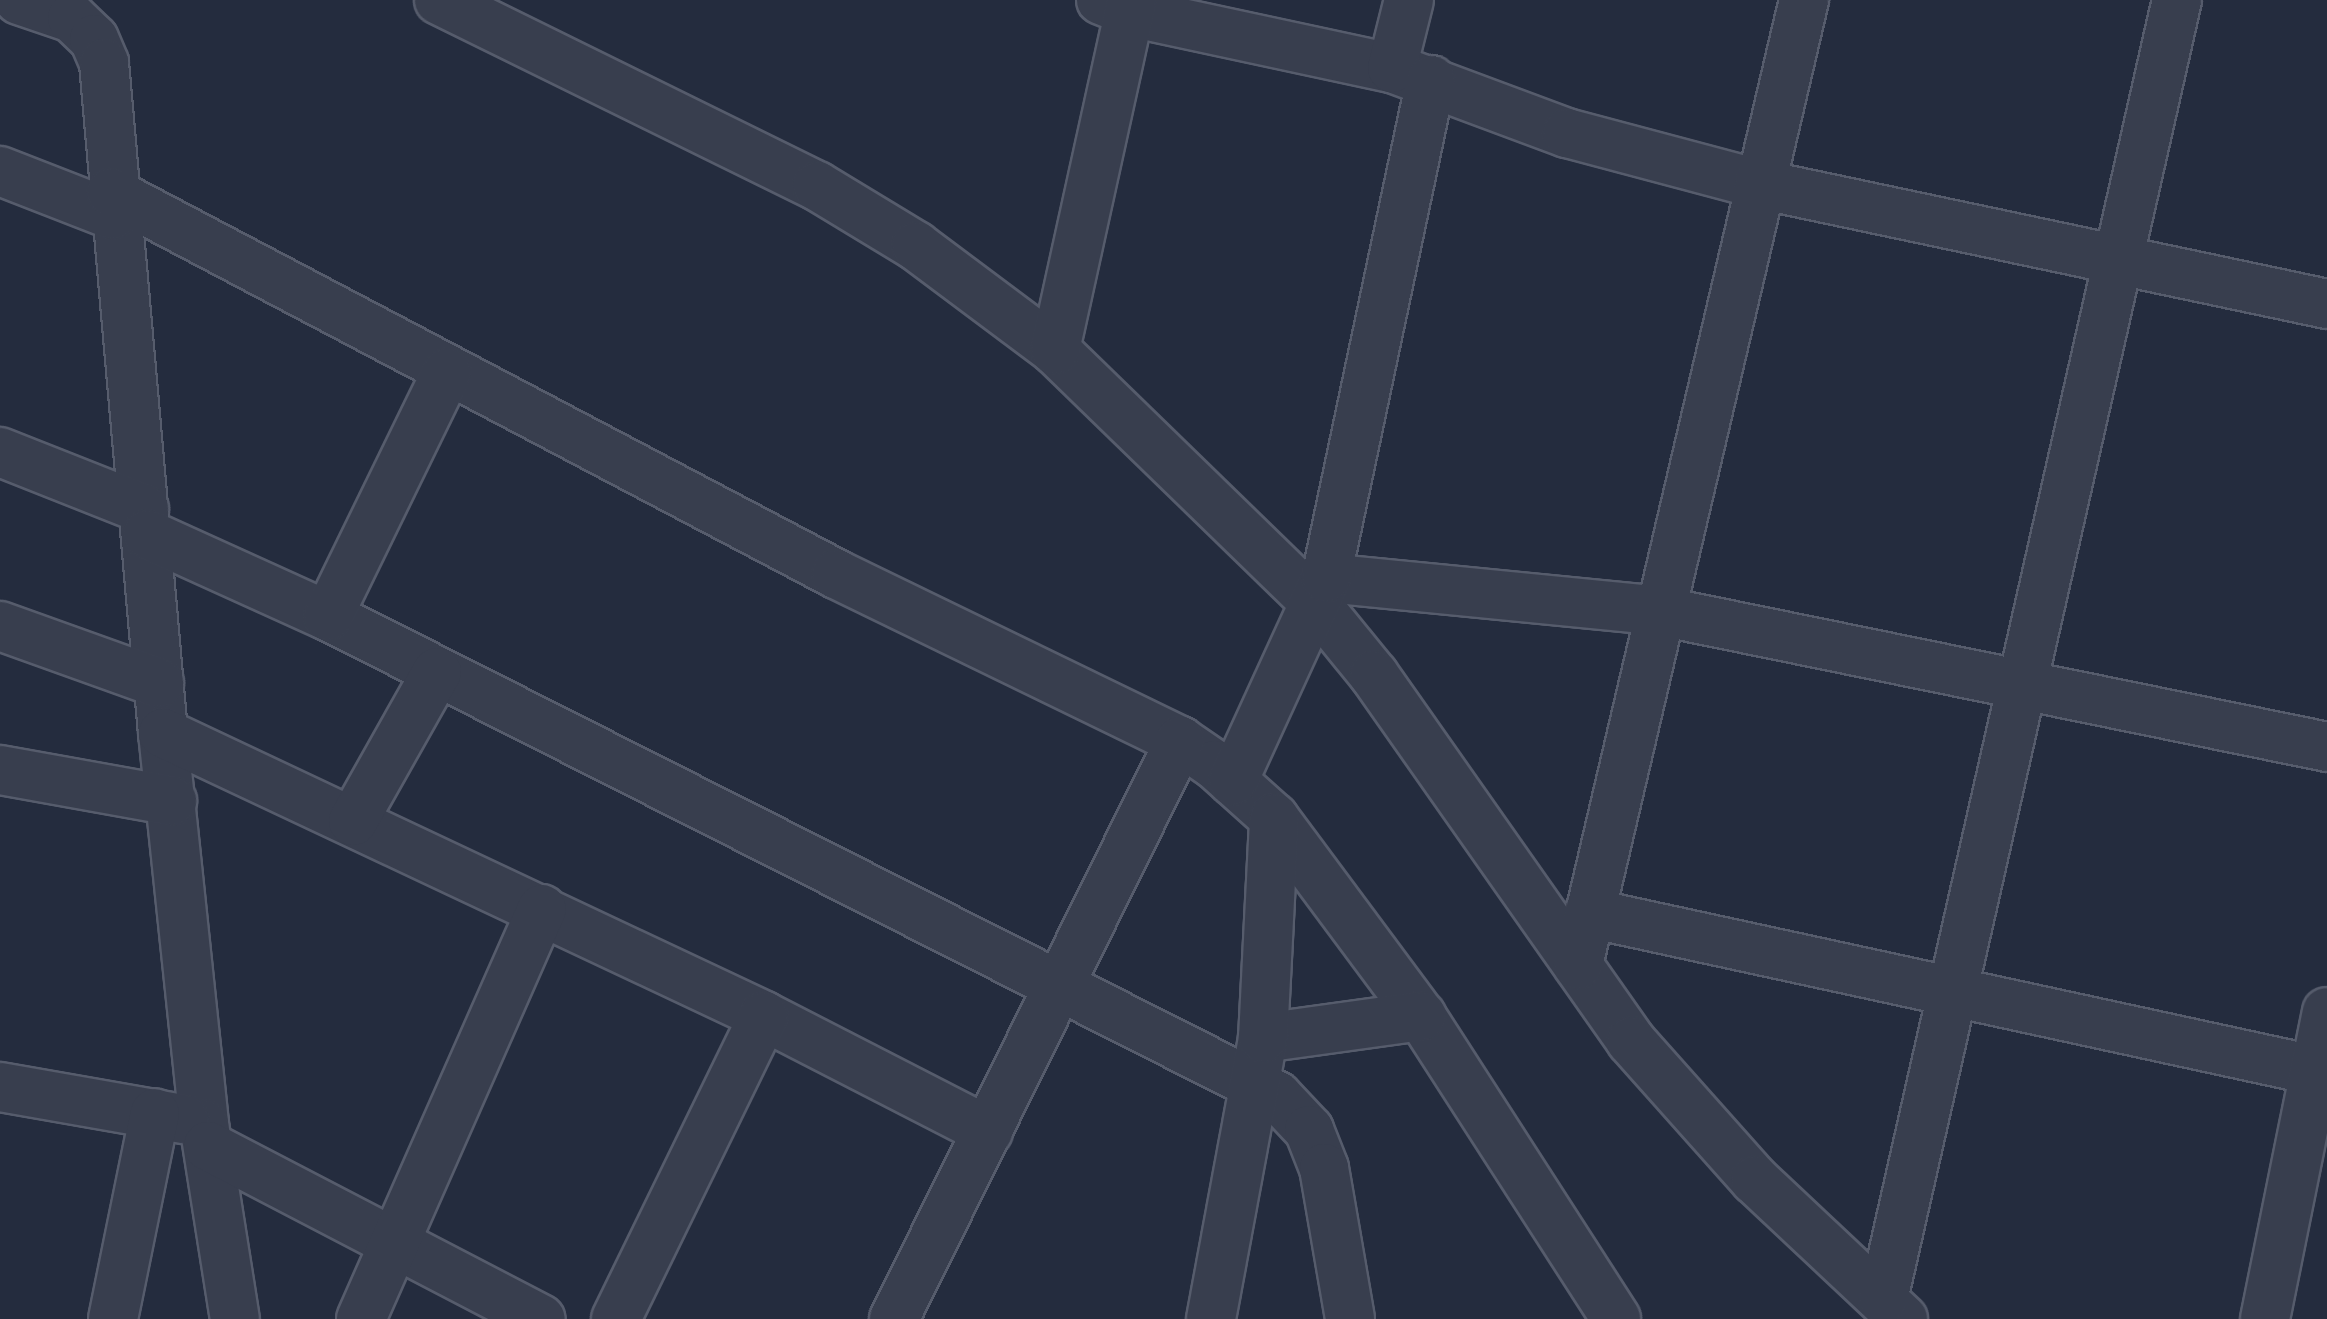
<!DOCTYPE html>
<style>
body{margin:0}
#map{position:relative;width:2327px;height:1319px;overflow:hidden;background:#242c3e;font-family:"Noto Sans",sans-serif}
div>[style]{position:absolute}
.roads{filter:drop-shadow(2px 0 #565c6c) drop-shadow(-2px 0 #565c6c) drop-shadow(0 2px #565c6c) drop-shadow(0 -2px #565c6c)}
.minor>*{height:48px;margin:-24px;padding:0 24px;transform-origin:24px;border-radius:24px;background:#383e4e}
span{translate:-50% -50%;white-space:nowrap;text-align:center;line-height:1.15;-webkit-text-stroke:10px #1d2333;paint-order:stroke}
</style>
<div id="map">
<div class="roads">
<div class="minor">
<i style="left:19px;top:0;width:56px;rotate:18.8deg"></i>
<i style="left:72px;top:18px;width:30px;rotate:44deg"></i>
<i style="left:94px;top:39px;width:26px;rotate:67deg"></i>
<i style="left:104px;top:63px;width:673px;rotate:84.97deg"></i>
<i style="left:163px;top:733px;width:393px;rotate:84deg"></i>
<i style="left:204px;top:1124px;width:197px;rotate:81deg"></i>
<i style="left:439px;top:0;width:421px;rotate:26.2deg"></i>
<i style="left:817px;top:186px;width:116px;rotate:31.2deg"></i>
<i style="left:916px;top:246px;width:174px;rotate:36.8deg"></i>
<i style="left:1055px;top:350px;width:364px;rotate:44.2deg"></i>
<i style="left:1316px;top:604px;width:92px;rotate:50.8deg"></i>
<i style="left:1374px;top:675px;width:447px;rotate:54.9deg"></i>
<i style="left:1631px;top:1041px;width:186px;rotate:48.3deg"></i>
<i style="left:1755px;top:1180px;width:203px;rotate:43.2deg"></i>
<i style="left:1101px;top:0;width:31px;rotate:22deg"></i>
<i style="left:1130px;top:12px;width:268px;rotate:12.1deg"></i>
<i style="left:1392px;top:68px;width:187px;rotate:20.4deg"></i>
<i style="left:1567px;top:133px;width:199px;rotate:14.9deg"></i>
<i style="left:1759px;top:184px;width:581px;rotate:11.93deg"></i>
<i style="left:1392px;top:68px;width:70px;rotate:-76deg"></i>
<i style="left:0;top:171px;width:121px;rotate:21.3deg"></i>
<i style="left:111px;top:192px;width:819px;rotate:27.78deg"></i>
<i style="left:836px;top:574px;width:382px;rotate:25.9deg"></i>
<i style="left:1180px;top:741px;width:42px;rotate:34.4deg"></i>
<i style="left:1215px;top:765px;width:79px;rotate:41.9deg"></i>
<i style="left:1274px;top:818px;width:247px;rotate:53.4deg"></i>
<i style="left:1421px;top:1016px;width:360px;rotate:57.2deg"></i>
<i style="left:1055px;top:350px;width:358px;rotate:-77.6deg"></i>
<i style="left:0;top:452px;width:155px;rotate:21.6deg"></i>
<i style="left:147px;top:534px;width:199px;rotate:24.4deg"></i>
<i style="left:328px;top:616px;width:1063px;rotate:26.83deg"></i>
<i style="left:1277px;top:1096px;width:47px;rotate:46.7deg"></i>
<i style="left:1309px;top:1130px;width:41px;rotate:68.5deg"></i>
<i style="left:1324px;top:1168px;width:153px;rotate:80.2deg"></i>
<i style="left:1326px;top:578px;width:336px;rotate:5.6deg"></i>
<i style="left:1660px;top:611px;width:681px;rotate:11.52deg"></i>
<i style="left:328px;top:616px;width:271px;rotate:-64deg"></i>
<i style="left:0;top:626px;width:169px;rotate:19.7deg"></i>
<i style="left:163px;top:733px;width:664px;rotate:25.21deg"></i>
<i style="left:764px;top:1016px;width:252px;rotate:27.2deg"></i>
<i style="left:0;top:770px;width:175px;rotate:10.2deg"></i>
<i style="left:1233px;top:781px;width:223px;rotate:-65.4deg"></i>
<i style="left:1326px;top:578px;width:509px;rotate:-78.09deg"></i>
<i style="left:353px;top:821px;width:171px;rotate:-60.6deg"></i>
<i style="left:1589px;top:913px;width:755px;rotate:12.23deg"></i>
<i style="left:1578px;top:965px;width:991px;rotate:-76.82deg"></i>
<i style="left:1263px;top:1038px;width:160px;rotate:-7.9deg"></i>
<i style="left:0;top:1087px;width:187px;rotate:9.9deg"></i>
<i style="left:208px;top:1146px;width:375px;rotate:27.5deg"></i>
<i style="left:1883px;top:1299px;width:1332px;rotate:-77.25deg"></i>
<i style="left:113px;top:1319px;width:210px;rotate:-78.5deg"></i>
<i style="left:361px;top:1319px;width:448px;rotate:-66.2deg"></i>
<i style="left:616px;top:1319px;width:337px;rotate:-64deg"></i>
<i style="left:894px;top:1319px;width:645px;rotate:-63.67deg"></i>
<i style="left:1211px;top:1319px;width:286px;rotate:-79.5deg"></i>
<i style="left:1263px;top:1038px;width:220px;rotate:-87.1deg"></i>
<i style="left:2265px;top:1319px;width:313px;rotate:-78.6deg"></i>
</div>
</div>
</div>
